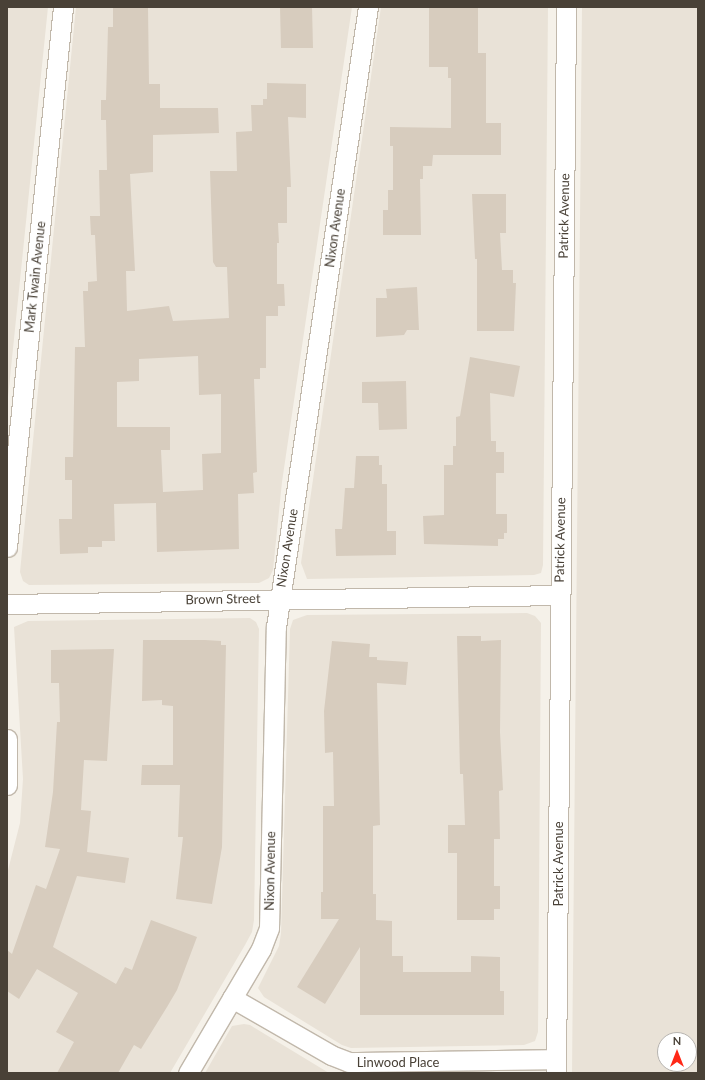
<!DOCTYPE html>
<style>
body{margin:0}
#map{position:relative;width:705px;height:1080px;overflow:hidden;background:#f5f1e9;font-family:Lato,sans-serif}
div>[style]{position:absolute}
.residential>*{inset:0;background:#e9e2d7}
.building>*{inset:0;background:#d7ccbe}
.roads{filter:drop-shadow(1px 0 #c1b8ab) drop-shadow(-1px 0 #c1b8ab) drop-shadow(0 1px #c1b8ab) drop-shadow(0 -1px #c1b8ab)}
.minor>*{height:19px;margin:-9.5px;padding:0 9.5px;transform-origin:9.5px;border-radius:9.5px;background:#fff}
span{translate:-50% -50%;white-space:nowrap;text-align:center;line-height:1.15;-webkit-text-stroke:3px #fff;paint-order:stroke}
.street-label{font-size:13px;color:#494137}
.frame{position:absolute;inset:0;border:8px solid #494137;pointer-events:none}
.north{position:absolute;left:657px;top:1032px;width:40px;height:40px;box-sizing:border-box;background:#fff;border:1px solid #b6b3af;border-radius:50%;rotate:0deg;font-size:11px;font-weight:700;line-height:16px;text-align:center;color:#494137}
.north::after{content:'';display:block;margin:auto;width:14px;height:18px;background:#ff2817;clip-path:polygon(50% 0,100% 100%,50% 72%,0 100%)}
</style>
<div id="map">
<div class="residential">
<i style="clip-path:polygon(7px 7px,48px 7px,7px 407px)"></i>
<i style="clip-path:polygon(76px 7px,352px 7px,282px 482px,273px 570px,269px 578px,259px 583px,29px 585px,23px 581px,20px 572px)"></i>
<i style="clip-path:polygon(381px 7px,548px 7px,543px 565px,541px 573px,534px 575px,307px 579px,301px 563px)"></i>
<i style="clip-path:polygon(evenodd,582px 7px,698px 7px,698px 1073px,572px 1073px,582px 7px,665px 1040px,689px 1040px,689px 1064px,665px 1064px,665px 1040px)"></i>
<i style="clip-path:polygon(527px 613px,535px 616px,541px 623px,538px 1032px,535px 1041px,524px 1045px,351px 1048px,342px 1045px,264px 997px,258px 988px,279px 946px,281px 933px,290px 629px,293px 620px,307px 615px)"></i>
<i style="clip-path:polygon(250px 618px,256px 622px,259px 629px,254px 920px,252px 932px,245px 945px,170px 1073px,7px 1073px,7px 874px,20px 823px,23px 779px,14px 627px,28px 621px)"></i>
<i style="clip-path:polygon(244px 1024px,250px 1025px,329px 1073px,205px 1073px,232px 1026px)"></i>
</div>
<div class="building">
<i style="clip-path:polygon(evenodd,113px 7px,148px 7px,149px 84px,160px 84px,160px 108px,218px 108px,219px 133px,153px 135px,153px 172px,130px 174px,135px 271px,126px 271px,127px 311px,169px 306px,173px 321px,229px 318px,227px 267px,216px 267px,213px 262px,210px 171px,237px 171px,236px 132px,252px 131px,251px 105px,263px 105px,263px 99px,267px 99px,267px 83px,306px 84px,306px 118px,288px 117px,291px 187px,287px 187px,287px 223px,278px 223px,279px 243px,277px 243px,277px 284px,284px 284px,285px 306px,278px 306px,278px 316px,266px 316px,266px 368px,260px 368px,260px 379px,254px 379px,257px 472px,253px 473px,254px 493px,238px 494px,239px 549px,157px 552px,156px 503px,114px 504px,115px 541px,102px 541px,102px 547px,88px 547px,88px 553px,60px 554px,59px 519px,72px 519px,72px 480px,65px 480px,65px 457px,73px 457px,75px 347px,85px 347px,83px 291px,88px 291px,88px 282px,97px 281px,95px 235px,91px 235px,90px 216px,100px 216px,99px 170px,107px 170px,106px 120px,101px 120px,101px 100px,106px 100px,108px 27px,113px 27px,113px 7px,198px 356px,199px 395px,221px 394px,221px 453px,202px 454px,203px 490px,163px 492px,161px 450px,170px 450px,170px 427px,117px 427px,117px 382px,139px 381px,139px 359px,198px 356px)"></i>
<i style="clip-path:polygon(280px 7px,312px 7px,313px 48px,281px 48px)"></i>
<i style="clip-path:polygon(429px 7px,478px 7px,478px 53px,486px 53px,486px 123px,501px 123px,501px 155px,433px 155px,432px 166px,423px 166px,423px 179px,420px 179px,421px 235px,383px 235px,383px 210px,388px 210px,388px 190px,393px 190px,393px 146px,390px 146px,390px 127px,451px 128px,451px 78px,448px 78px,448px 67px,429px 67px)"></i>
<i style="clip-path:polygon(472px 194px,506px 194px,506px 233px,500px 233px,502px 270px,513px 270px,513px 283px,516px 283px,514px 331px,477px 331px,477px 259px,475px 259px)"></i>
<i style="clip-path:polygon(417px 287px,419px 330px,407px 330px,404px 335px,376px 337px,376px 298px,387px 298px,386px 289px)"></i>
<i style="clip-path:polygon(470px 357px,520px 366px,514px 397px,490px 393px,491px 441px,496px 441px,496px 452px,504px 452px,504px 473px,496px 473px,496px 514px,507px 514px,507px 533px,504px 533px,504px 539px,498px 539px,498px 546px,424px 544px,423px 516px,444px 515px,444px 465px,453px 465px,453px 446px,456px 446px,456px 417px,460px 416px)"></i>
<i style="clip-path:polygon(406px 381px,407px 429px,379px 430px,378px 403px,362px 403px,362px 382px)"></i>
<i style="clip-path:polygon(356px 456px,379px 456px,379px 465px,382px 465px,382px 484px,387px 484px,387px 531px,396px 531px,396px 555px,336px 556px,335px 529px,342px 529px,345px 488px,354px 488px)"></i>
<i style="clip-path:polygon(457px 636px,481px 636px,481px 641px,501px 640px,500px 732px,503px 790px,499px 791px,500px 839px,494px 839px,494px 886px,500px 886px,500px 909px,494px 909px,494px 920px,457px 920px,457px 853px,448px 853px,448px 825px,465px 825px,463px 774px,460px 774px)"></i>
<i style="clip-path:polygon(143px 640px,205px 640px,221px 641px,221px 645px,226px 645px,222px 847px,212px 904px,176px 899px,183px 837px,178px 837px,180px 785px,141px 785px,142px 765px,173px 765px,173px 706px,162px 705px,162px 700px,142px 701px)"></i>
<i style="clip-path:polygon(332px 641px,370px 644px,369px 657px,377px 657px,377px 660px,408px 662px,406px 685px,377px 683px,380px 825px,373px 826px,373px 894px,376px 894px,376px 920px,392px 921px,392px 956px,403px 956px,403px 972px,471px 972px,471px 956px,500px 957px,500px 991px,504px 991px,504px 1015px,360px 1015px,360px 947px,325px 1004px,297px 987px,339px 919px,321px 919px,321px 892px,323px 892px,323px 806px,334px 806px,333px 752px,325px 753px,324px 711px)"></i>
<i style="clip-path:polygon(114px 649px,107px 761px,84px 760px,81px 810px,91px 811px,87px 852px,129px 858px,125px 883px,77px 876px,53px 947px,116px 984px,125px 967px,132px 970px,151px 920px,197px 937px,177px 990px,167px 1007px,141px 1049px,134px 1045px,118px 1073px,57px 1073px,74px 1042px,56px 1032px,78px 993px,37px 969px,19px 999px,7px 991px,7px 950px,12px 954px,36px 885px,46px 889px,60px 849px,45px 847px,53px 792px,57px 722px,60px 722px,59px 683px,51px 683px,51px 650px)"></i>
</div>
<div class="roads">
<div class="minor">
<i style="left:7px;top:547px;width:543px;rotate:-84.08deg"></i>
<i style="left:7px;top:604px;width:553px;rotate:-0.93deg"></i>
<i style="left:7px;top:739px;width:46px;rotate:90deg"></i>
<i style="left:232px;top:998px;width:114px;rotate:29.9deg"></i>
<i style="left:331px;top:1055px;width:19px;rotate:21deg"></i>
<i style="left:349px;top:1062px;width:207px;rotate:-0.8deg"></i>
<i style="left:188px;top:1073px;width:144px;rotate:-59.5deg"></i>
<i style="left:261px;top:949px;width:22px;rotate:-69deg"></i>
<i style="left:269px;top:928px;width:301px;rotate:-88.7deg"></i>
<i style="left:276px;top:627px;width:627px;rotate:-81.56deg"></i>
<i style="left:556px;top:1073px;width:1066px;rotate:-89.46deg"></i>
</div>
</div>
<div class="street-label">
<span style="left:564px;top:216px;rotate:-89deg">Patrick Avenue</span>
<span style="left:335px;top:228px;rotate:-82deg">Nixon Avenue</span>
<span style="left:35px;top:277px;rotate:-84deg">Mark Twain Avenue</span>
<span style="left:560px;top:540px;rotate:-89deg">Patrick Avenue</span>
<span style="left:287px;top:548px;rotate:-81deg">Nixon Avenue</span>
<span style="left:223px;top:599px;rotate:-1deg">Brown Street</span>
<span style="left:558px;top:864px;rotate:-90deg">Patrick Avenue</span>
<span style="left:270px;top:871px;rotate:-89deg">Nixon Avenue</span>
<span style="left:398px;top:1062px">Linwood Place</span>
</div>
<div class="frame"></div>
<div class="north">N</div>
</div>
